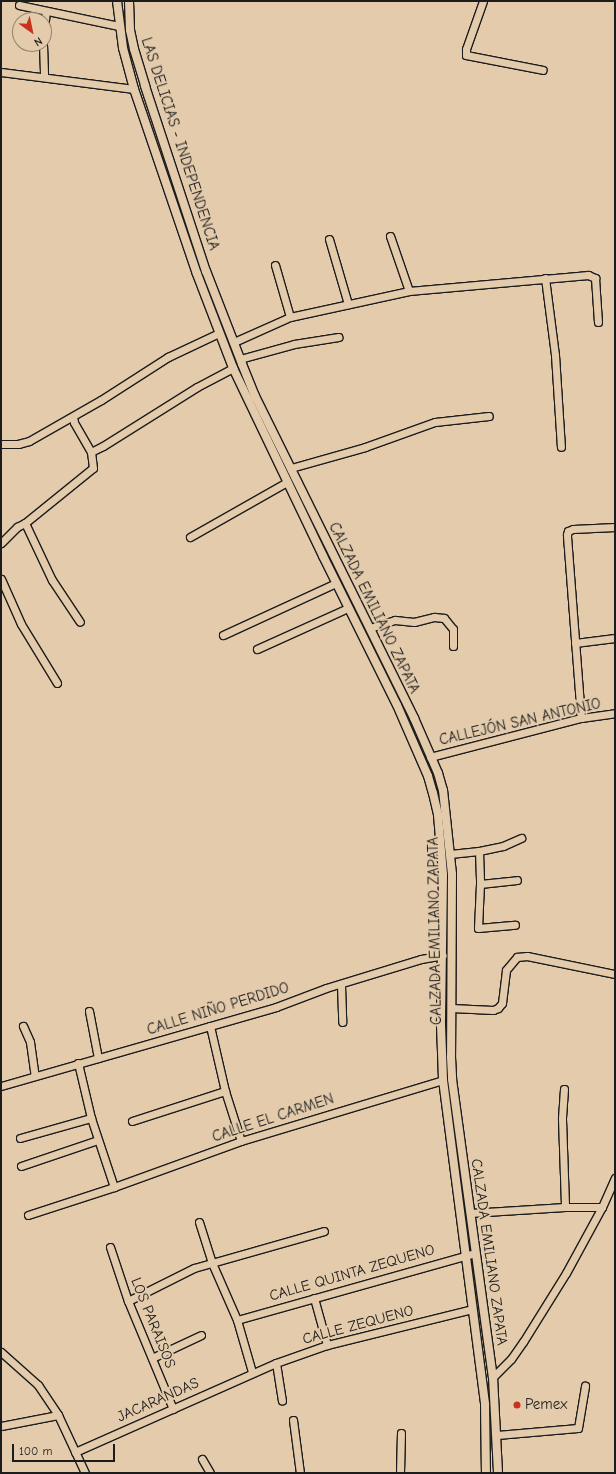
<!DOCTYPE html>
<meta charset="utf-8">
<style>
body{margin:0}
#map{position:relative;width:616px;height:1474px;overflow:hidden;background:#e3cbac;font-family:"Comic Neue",sans-serif}
div>[style]{position:absolute}
.roads{filter:drop-shadow(1px 0 #1c1c1c) drop-shadow(-1px 0 #1c1c1c) drop-shadow(0 1px #1c1c1c) drop-shadow(0 -1px #1c1c1c)}
.minor>*{height:7px;margin:-3.5px;padding:0 3.5px;transform-origin:3.5px;border-radius:3.5px;background:#e3cbac}
.major>*{height:8px;margin:-4px;padding:0 4px;transform-origin:4px;border-radius:4px;background:#e3cbac}
.dots>*{width:11px;height:11px;translate:-50% -50%;box-sizing:border-box;border:2px solid #e3cbac;border-radius:50%}
span{translate:-50% -50%;white-space:nowrap;text-align:center;line-height:1.15;-webkit-text-stroke:4px #e3cbac;paint-order:stroke}
.street-label{font-size:15px;color:#1c1c1c}
.poi-label{font-size:15px;color:#1c1c1c}
.left{translate:0 -50%;text-align:left}
.frame{position:absolute;inset:0;border:2px solid #1c1c1c;pointer-events:none}
.north{position:absolute;left:12px;top:12px;width:40px;height:40px;box-sizing:border-box;background:#e3cbac;border:1px solid #938572;border-radius:50%;rotate:147deg;font-size:11px;font-weight:700;line-height:16px;text-align:center;color:#1c1c1c}
.north::after{content:'';display:block;margin:auto;width:14px;height:18px;background:#c8321e;clip-path:polygon(50% 0,100% 100%,50% 72%,0 100%)}
.scale{position:absolute;left:12px;top:1444px;width:103px;height:18px;box-sizing:border-box;border:2px solid #1c1c1c;border-top:0;padding-left:5px;font-size:12px;line-height:14px;white-space:nowrap;color:#1c1c1c;-webkit-text-stroke:3px #e3cbac;paint-order:stroke}
</style>
<div id="map">
<div class="roads">
<div class="minor">
<i style="left:483px;top:1px;width:51px;rotate:109.5deg"></i>
<i style="left:466px;top:49px;width:6px;rotate:90deg"></i>
<i style="left:466px;top:55px;width:78px;rotate:11deg"></i>
<i style="left:19px;top:5px;width:102px;rotate:11.9deg"></i>
<i style="left:44px;top:32px;width:21px;rotate:-85deg"></i>
<i style="left:43px;top:44px;width:33px;rotate:88deg"></i>
<i style="left:1px;top:72px;width:134px;rotate:7.3deg"></i>
<i style="left:390px;top:236px;width:58px;rotate:70.9deg"></i>
<i style="left:329px;top:239px;width:68px;rotate:73.7deg"></i>
<i style="left:275px;top:265px;width:54px;rotate:73.9deg"></i>
<i style="left:545px;top:278px;width:78px;rotate:82.6deg"></i>
<i style="left:555px;top:355px;width:92px;rotate:86.3deg"></i>
<i style="left:234px;top:342px;width:61px;rotate:-24.1deg"></i>
<i style="left:290px;top:317px;width:122px;rotate:-12.3deg"></i>
<i style="left:409px;top:291px;width:180px;rotate:-5.1deg"></i>
<i style="left:588px;top:275px;width:8px;rotate:23deg"></i>
<i style="left:595px;top:278px;width:44px;rotate:86.1deg"></i>
<i style="left:240px;top:359px;width:56px;rotate:-15.5deg"></i>
<i style="left:294px;top:344px;width:45px;rotate:-9deg"></i>
<i style="left:1px;top:444px;width:17px"></i>
<i style="left:18px;top:444px;width:11px;rotate:-15deg"></i>
<i style="left:29px;top:441px;width:83px;rotate:-29.7deg"></i>
<i style="left:101px;top:400px;width:80px;rotate:-32.7deg"></i>
<i style="left:168px;top:357px;width:56px;rotate:-25.2deg"></i>
<i style="left:91px;top:452px;width:13px;rotate:-27deg"></i>
<i style="left:103px;top:446px;width:111px;rotate:-32.1deg"></i>
<i style="left:197px;top:387px;width:41px;rotate:-27.8deg"></i>
<i style="left:291px;top:468px;width:77px;rotate:-15.8deg"></i>
<i style="left:365px;top:447px;width:74px;rotate:-19.7deg"></i>
<i style="left:435px;top:422px;width:54px;rotate:-6.3deg"></i>
<i style="left:25px;top:523px;width:63px;rotate:64.7deg"></i>
<i style="left:52px;top:580px;width:50px;rotate:56.3deg"></i>
<i style="left:190px;top:537px;width:112px;rotate:-29.6deg"></i>
<i style="left:1px;top:543px;width:23px;rotate:-45deg"></i>
<i style="left:17px;top:527px;width:9px;rotate:-27deg"></i>
<i style="left:25px;top:523px;width:87px;rotate:-39deg"></i>
<i style="left:93px;top:468px;width:16px;rotate:-97deg"></i>
<i style="left:91px;top:452px;width:34px;rotate:-120deg"></i>
<i style="left:74px;top:422px;width:5px;rotate:-101deg"></i>
<i style="left:1px;top:579px;width:49px;rotate:66deg"></i>
<i style="left:21px;top:624px;width:69px;rotate:58.6deg"></i>
<i style="left:370px;top:628px;width:26px;rotate:-18deg"></i>
<i style="left:395px;top:620px;width:19px;rotate:6deg"></i>
<i style="left:414px;top:622px;width:21px;rotate:-14deg"></i>
<i style="left:434px;top:617px;width:10px;rotate:6deg"></i>
<i style="left:444px;top:618px;width:14px;rotate:51deg"></i>
<i style="left:453px;top:629px;width:17px;rotate:90deg"></i>
<i style="left:223px;top:635px;width:124px;rotate:-24.7deg"></i>
<i style="left:575px;top:643px;width:40px;rotate:-7.1deg"></i>
<i style="left:257px;top:649px;width:100px;rotate:-24.3deg"></i>
<i style="left:581px;top:718px;width:184px;rotate:-94.4deg"></i>
<i style="left:567px;top:535px;width:4px;rotate:-76deg"></i>
<i style="left:568px;top:531px;width:5px;rotate:-22deg"></i>
<i style="left:573px;top:529px;width:42px;rotate:-2.7deg"></i>
<i style="left:430px;top:757px;width:156px;rotate:-14.5deg"></i>
<i style="left:581px;top:718px;width:34px;rotate:-8deg"></i>
<i style="left:479px;top:851px;width:33px;rotate:88deg"></i>
<i style="left:480px;top:884px;width:44px;rotate:92.6deg"></i>
<i style="left:478px;top:928px;width:37px;rotate:-5deg"></i>
<i style="left:450px;top:854px;width:29px;rotate:-6deg"></i>
<i style="left:479px;top:851px;width:25px;rotate:-12deg"></i>
<i style="left:503px;top:846px;width:20px;rotate:-24deg"></i>
<i style="left:480px;top:884px;width:37px;rotate:-6deg"></i>
<i style="left:341px;top:985px;width:37px;rotate:88deg"></i>
<i style="left:451px;top:1008px;width:42px;rotate:2.7deg"></i>
<i style="left:493px;top:1010px;width:5px;rotate:-22deg"></i>
<i style="left:498px;top:1008px;width:6px;rotate:-51deg"></i>
<i style="left:502px;top:1003px;width:33px;rotate:-83deg"></i>
<i style="left:506px;top:970px;width:17px;rotate:-50deg"></i>
<i style="left:517px;top:957px;width:10px;rotate:-6deg"></i>
<i style="left:527px;top:956px;width:90px;rotate:11.6deg"></i>
<i style="left:89px;top:1011px;width:48px;rotate:79.2deg"></i>
<i style="left:23px;top:1026px;width:17px;rotate:66deg"></i>
<i style="left:30px;top:1042px;width:34px;rotate:82deg"></i>
<i style="left:210px;top:1026px;width:67px;rotate:77deg"></i>
<i style="left:225px;top:1091px;width:52px;rotate:72.3deg"></i>
<i style="left:78px;top:1063px;width:57px;rotate:76.7deg"></i>
<i style="left:91px;top:1118px;width:73px;rotate:71.6deg"></i>
<i style="left:1px;top:1086px;width:286px;rotate:-16deg"></i>
<i style="left:276px;top:1007px;width:53px;rotate:-20.8deg"></i>
<i style="left:326px;top:988px;width:99px;rotate:-17deg"></i>
<i style="left:421px;top:959px;width:22px;rotate:-10deg"></i>
<i style="left:564px;top:1089px;width:30px;rotate:94deg"></i>
<i style="left:562px;top:1119px;width:88px;rotate:88deg"></i>
<i style="left:132px;top:1121px;width:98px;rotate:-17.9deg"></i>
<i style="left:20px;top:1138px;width:74px;rotate:-15.7deg"></i>
<i style="left:21px;top:1166px;width:81px;rotate:-18.7deg"></i>
<i style="left:470px;top:1213px;width:95px;rotate:-3.6deg"></i>
<i style="left:565px;top:1207px;width:37px"></i>
<i style="left:28px;top:1215px;width:90px;rotate:-18deg"></i>
<i style="left:114px;top:1187px;width:135px;rotate:-19.9deg"></i>
<i style="left:241px;top:1141px;width:211px;rotate:-16.8deg"></i>
<i style="left:199px;top:1222px;width:43px;rotate:72.4deg"></i>
<i style="left:212px;top:1263px;width:62px;rotate:66.3deg"></i>
<i style="left:237px;top:1320px;width:54px;rotate:73.9deg"></i>
<i style="left:110px;top:1247px;width:57px;rotate:71.6deg"></i>
<i style="left:128px;top:1301px;width:117px;rotate:67.4deg"></i>
<i style="left:314px;top:1298px;width:49px;rotate:74.5deg"></i>
<i style="left:128px;top:1301px;width:74px;rotate:-26.6deg"></i>
<i style="left:194px;top:1268px;width:135px;rotate:-15.9deg"></i>
<i style="left:237px;top:1320px;width:247px;rotate:-15.7deg"></i>
<i style="left:1px;top:1352px;width:50px;rotate:41.7deg"></i>
<i style="left:38px;top:1385px;width:36px;rotate:56deg"></i>
<i style="left:58px;top:1415px;width:64px;rotate:65deg"></i>
<i style="left:152px;top:1358px;width:54px;rotate:-25.1deg"></i>
<i style="left:276px;top:1363px;width:38px;rotate:81deg"></i>
<i style="left:493px;top:1377px;width:25px;rotate:-45deg"></i>
<i style="left:511px;top:1359px;width:21px;rotate:-55deg"></i>
<i style="left:523px;top:1342px;width:81px;rotate:-58.1deg"></i>
<i style="left:566px;top:1273px;width:75px;rotate:-61.4deg"></i>
<i style="left:602px;top:1207px;width:32px;rotate:-66deg"></i>
<i style="left:293px;top:1420px;width:53px;rotate:82.5deg"></i>
<i style="left:1px;top:1426px;width:58px;rotate:-10.9deg"></i>
<i style="left:497px;top:1435px;width:81px;rotate:-4.9deg"></i>
<i style="left:578px;top:1428px;width:43px;rotate:-80.5deg"></i>
<i style="left:75px;top:1452px;width:220px;rotate:-23.9deg"></i>
<i style="left:276px;top:1363px;width:54px;rotate:-19.4deg"></i>
<i style="left:327px;top:1345px;width:149px;rotate:-13.9deg"></i>
<i style="left:202px;top:1459px;width:16px;rotate:60deg"></i>
<i style="left:400px;top:1473px;width:40px;rotate:-88.6deg"></i>
</div>
<div class="major">
<i style="left:117px;top:1px;width:47px;rotate:82.7deg"></i>
<i style="left:123px;top:48px;width:42px;rotate:75deg"></i>
<i style="left:134px;top:89px;width:195px;rotate:71.2deg"></i>
<i style="left:197px;top:274px;width:101px;rotate:69deg"></i>
<i style="left:233px;top:368px;width:208px;rotate:64.4deg"></i>
<i style="left:323px;top:556px;width:166px;rotate:63.6deg"></i>
<i style="left:397px;top:705px;width:77px;rotate:66.4deg"></i>
<i style="left:428px;top:776px;width:18px;rotate:74deg"></i>
<i style="left:433px;top:793px;width:23px;rotate:77deg"></i>
<i style="left:438px;top:815px;width:60px;rotate:85.2deg"></i>
<i style="left:443px;top:875px;width:150px;rotate:90.8deg"></i>
<i style="left:441px;top:1025px;width:55px;rotate:87.9deg"></i>
<i style="left:443px;top:1080px;width:327px;rotate:82.6deg"></i>
<i style="left:485px;top:1404px;width:69px;rotate:89.2deg"></i>
<i style="left:129px;top:1px;width:29px;rotate:88deg"></i>
<i style="left:130px;top:30px;width:19px;rotate:78deg"></i>
<i style="left:134px;top:49px;width:39px;rotate:73deg"></i>
<i style="left:145px;top:86px;width:195px;rotate:71.8deg"></i>
<i style="left:206px;top:271px;width:100px;rotate:68.8deg"></i>
<i style="left:242px;top:364px;width:35px;rotate:68deg"></i>
<i style="left:255px;top:396px;width:359px;rotate:63.7deg"></i>
<i style="left:414px;top:718px;width:60px;rotate:66.4deg"></i>
<i style="left:438px;top:773px;width:18px;rotate:74deg"></i>
<i style="left:443px;top:790px;width:84px;rotate:83.9deg"></i>
<i style="left:452px;top:874px;width:183px;rotate:90.3deg"></i>
<i style="left:451px;top:1057px;width:22px;rotate:87deg"></i>
<i style="left:452px;top:1079px;width:301px;rotate:82.2deg"></i>
<i style="left:493px;top:1377px;width:96px;rotate:87deg"></i>
</div>
</div>
<div class="dots">
<i style="left:517px;top:1405px;background:#c8321e"></i>
</div>
<div class="street-label">
<span style="left:180px;top:144px;rotate:72deg">LAS DELICIAS - INDEPENDENCIA</span>
<span style="left:374px;top:608px;rotate:64deg">CALZADA EMILIANO ZAPATA</span>
<span style="left:520px;top:722px;rotate:-13deg">CALLEJÓN SAN ANTONIO</span>
<span style="left:435px;top:931px;rotate:-91deg">CALZADA EMILIANO ZAPATA</span>
<span style="left:218px;top:1009px;rotate:-17deg">CALLE NIÑO PERDIDO</span>
<span style="left:273px;top:1118px;rotate:-18deg">CALLE EL CARMEN</span>
<span style="left:489px;top:1252px;rotate:82deg">CALZADA EMILIANO ZAPATA</span>
<span style="left:352px;top:1273px;rotate:-16deg">CALLE QUINTA ZEQUENO</span>
<span style="left:153px;top:1323px;rotate:68deg">LOS PARAISOS</span>
<span style="left:358px;top:1325px;rotate:-15deg">CALLE ZEQUENO</span>
<span style="left:158px;top:1400px;rotate:-24deg">JACARANDAS</span>
</div>
<div class="poi-label">
<span class="left" style="left:525px;top:1405px">Pemex</span>
</div>
<div class="frame"></div>
<div class="north">N</div>
<div class="scale">100 m</div>
</div>
